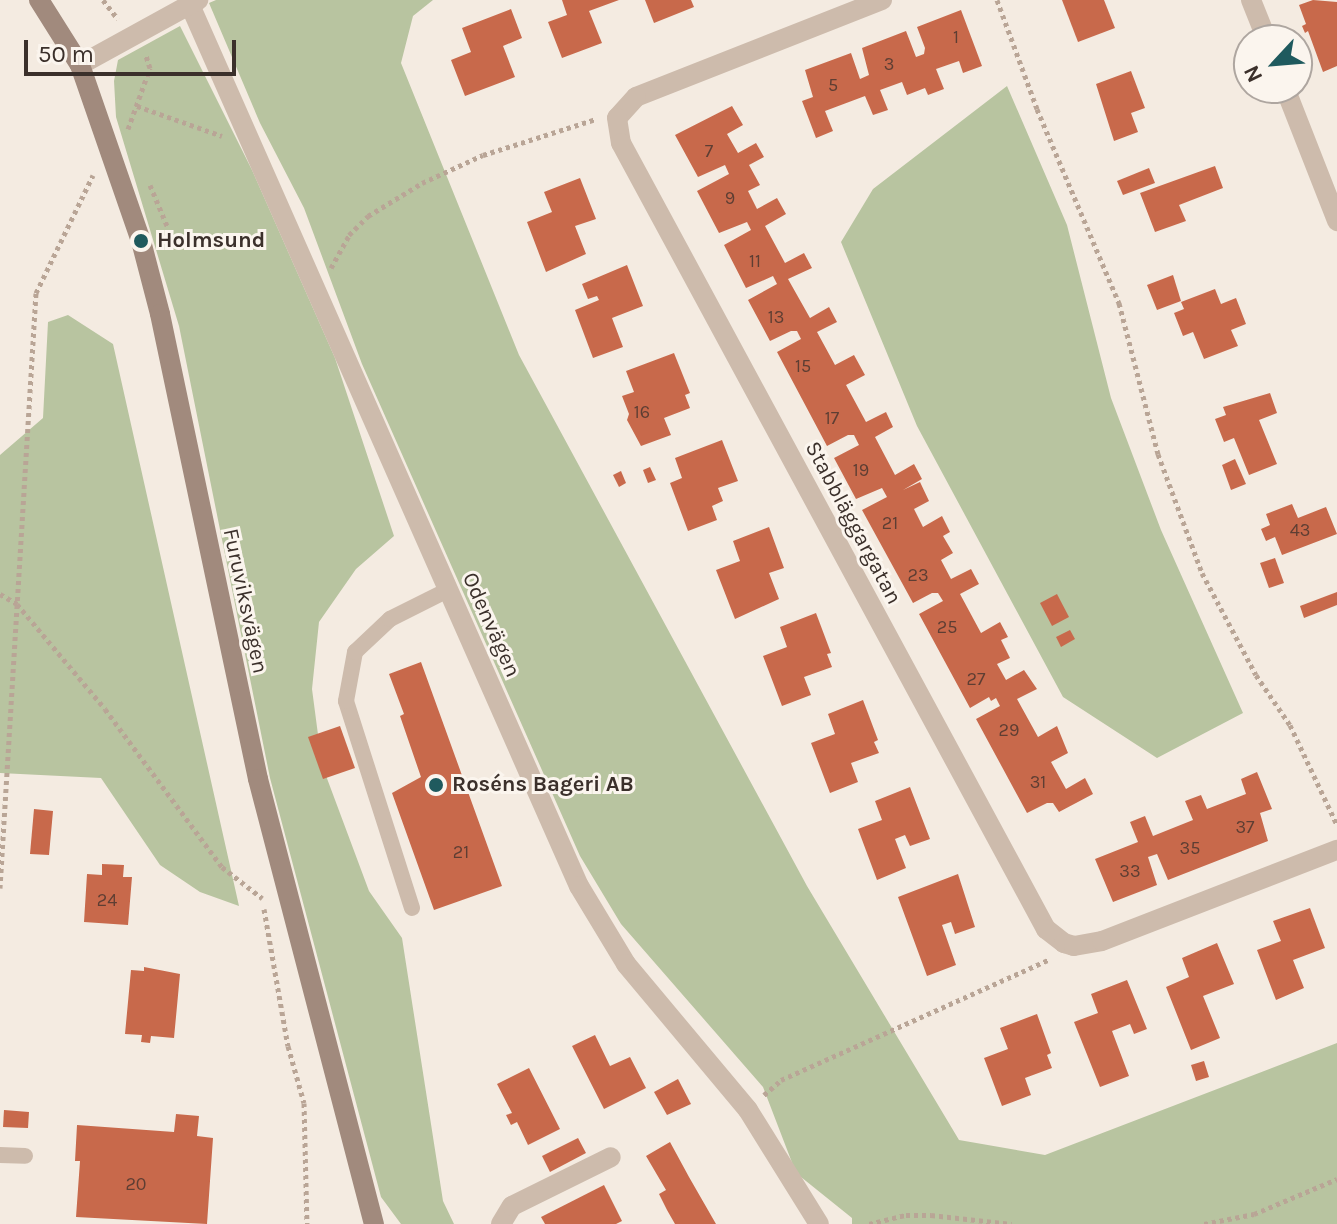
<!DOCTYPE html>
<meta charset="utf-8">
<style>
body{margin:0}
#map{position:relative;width:1337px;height:1224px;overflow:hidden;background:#f4ebe1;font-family:Karla,sans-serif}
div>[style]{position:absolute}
.green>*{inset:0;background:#b8c4a0}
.building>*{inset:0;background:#c8694b}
.path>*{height:5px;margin-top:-2.5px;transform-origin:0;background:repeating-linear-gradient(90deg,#b9a596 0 4px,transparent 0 8px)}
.service>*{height:16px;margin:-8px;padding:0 8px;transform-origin:8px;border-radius:8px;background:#cdbbac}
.minor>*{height:20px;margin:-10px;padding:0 10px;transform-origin:10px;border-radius:10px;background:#cdbbac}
.tertiary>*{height:20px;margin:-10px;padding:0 10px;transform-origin:10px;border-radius:10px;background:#cdbbac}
.secondary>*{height:20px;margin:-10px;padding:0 10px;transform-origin:10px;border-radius:10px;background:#a18a7d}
.dots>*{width:22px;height:22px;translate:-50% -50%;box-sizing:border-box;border:4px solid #fbf5ee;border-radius:50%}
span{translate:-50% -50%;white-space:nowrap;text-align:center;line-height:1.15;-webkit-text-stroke:6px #fbf5ee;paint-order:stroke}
.number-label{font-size:18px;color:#5e3e33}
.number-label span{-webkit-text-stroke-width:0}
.poi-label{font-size:22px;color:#3b302b;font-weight:700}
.left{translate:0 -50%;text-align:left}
.street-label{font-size:22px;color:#3b302b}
.north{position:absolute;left:1233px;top:24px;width:80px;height:80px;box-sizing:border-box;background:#fbf5ee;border:2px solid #aea6a0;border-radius:50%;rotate:244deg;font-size:22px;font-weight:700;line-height:32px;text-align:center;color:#3b302b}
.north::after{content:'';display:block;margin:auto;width:28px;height:36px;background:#1f5a5e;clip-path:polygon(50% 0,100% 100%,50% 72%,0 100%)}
.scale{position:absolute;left:24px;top:40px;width:212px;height:36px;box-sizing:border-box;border:4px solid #3b302b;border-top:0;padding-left:10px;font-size:24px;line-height:28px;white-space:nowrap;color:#3b302b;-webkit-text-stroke:6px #fbf5ee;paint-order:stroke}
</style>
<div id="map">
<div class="green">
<i style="clip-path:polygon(216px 0,433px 0,413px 16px,401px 63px,519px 355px,807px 886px,959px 1140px,1045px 1155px,1337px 1043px,1337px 1224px,852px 1224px,852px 1218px,796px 1173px,763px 1087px,621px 924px,580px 856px,362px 364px,304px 208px,260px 123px,209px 3px)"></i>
<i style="clip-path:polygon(180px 26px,252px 170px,335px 358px,394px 536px,356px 569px,319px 622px,312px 689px,322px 765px,369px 891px,402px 938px,443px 1201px,454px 1224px,401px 1224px,381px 1197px,270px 778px,179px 326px,116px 117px,114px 81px,118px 60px)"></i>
<i style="clip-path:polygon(1007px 86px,1067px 225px,1111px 398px,1161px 530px,1243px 713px,1157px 758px,1063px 697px,917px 426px,841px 242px,873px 189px)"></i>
<i style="clip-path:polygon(68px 315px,113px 344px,239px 906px,200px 892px,160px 865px,101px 778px,0 773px,0 455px,43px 418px,48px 322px)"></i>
</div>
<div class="building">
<i style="clip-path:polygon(562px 0,619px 0,589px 11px,602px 43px,562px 58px,548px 22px,567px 15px)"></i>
<i style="clip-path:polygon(645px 0,691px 0,694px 7px,654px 23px)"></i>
<i style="clip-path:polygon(1062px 0,1104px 0,1115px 28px,1078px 42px)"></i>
<i style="clip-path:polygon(1313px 0,1337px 2px,1337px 66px,1323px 72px,1308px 31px,1305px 33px,1302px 26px,1306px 24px,1299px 5px)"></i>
<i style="clip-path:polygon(511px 9px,522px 38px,503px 46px,515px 77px,465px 96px,451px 60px,471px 52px,462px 28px)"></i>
<i style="clip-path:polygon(961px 10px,982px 66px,963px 73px,959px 61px,936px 69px,944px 89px,928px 95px,925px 88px,907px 95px,902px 82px,880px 90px,888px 110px,873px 115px,865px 96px,825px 111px,833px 131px,816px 138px,802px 101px,813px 97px,805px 70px,851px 53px,860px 79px,869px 75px,862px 48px,906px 31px,916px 57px,924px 54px,925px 48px,917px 27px)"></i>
<i style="clip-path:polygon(1131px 71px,1145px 108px,1131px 113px,1138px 132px,1114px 141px,1096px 84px)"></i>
<i style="clip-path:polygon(732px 106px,743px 125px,727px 134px,738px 153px,756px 143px,764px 157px,749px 165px,760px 185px,748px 191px,757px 209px,777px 198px,786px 214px,765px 226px,785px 263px,804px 253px,812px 268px,788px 279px,810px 318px,829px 307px,837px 322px,817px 332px,835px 365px,854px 355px,865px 375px,846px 385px,866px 422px,886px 412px,893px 427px,875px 437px,895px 475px,914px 464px,922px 479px,903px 490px,920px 482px,929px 501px,914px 509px,923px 527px,942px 516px,950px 532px,943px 536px,953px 553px,941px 560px,951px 579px,971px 569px,979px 584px,960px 594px,981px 633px,1000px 622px,1008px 637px,1001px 640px,1010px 658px,997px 664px,1006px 680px,1024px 670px,1037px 689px,1017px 699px,1038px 737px,1057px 726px,1068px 753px,1051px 762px,1066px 789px,1085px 778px,1093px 794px,1059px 812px,1053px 803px,1047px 803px,1027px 813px,976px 719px,1000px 706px,996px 698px,991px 701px,989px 697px,970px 708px,919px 614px,943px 601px,938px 593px,932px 593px,913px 603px,862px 510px,887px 497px,882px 488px,856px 499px,834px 458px,859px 445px,854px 435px,848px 435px,827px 446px,777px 352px,801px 339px,797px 331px,791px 331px,770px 341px,748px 300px,777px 284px,773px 276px,746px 288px,724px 245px,751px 230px,747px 222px,719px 233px,697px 191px,729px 174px,725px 165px,698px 177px,675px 135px)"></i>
<i style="clip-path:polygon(1215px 166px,1223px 188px,1179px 205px,1186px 221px,1155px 232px,1140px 193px)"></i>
<i style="clip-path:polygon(1149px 168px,1155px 183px,1123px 195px,1117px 181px)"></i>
<i style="clip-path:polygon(580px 178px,596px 219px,575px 226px,586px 254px,546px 272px,527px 222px,552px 212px,544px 192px)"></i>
<i style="clip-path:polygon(627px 265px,643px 306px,612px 318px,623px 347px,593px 358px,575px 310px,599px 300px,597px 296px,588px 299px,582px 284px)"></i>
<i style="clip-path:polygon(1173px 275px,1181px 301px,1157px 310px,1147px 285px)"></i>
<i style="clip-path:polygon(1215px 289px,1221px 304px,1236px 298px,1246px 324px,1231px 330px,1238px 346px,1204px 359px,1193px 332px,1183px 336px,1174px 313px,1184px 309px,1181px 302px)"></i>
<i style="clip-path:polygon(674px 353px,690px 393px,685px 395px,690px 408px,664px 418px,671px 435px,641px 446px,627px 420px,629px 414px,622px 396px,634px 392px,626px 371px)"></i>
<i style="clip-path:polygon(1270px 393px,1277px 413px,1259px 420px,1277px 464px,1249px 475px,1234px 438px,1224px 442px,1215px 419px,1226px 415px,1223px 407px)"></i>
<i style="clip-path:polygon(722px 440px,738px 481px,718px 488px,723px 501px,712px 506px,717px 520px,688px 531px,670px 483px,682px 478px,675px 458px)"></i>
<i style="clip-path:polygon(1235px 459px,1246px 484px,1231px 490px,1222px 465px)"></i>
<i style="clip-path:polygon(650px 467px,656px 480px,648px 483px,643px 470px)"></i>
<i style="clip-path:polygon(621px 471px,626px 483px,619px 487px,613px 475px)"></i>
<i style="clip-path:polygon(1292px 504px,1298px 518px,1326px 507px,1337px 534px,1282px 555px,1275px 537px,1266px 541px,1261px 529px,1270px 525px,1266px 514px)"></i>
<i style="clip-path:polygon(769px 527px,784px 568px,769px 573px,779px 599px,735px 619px,716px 570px,740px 561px,733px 541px)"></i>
<i style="clip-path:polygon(1275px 558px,1284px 583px,1269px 588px,1260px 563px)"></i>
<i style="clip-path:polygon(1337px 592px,1337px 605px,1304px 618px,1300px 606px)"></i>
<i style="clip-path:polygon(1057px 594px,1069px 617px,1052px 626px,1040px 603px)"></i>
<i style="clip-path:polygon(816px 613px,831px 653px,827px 654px,832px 667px,804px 677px,811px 695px,782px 706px,763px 656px,787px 647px,780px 627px)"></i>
<i style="clip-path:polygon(1070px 630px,1075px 639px,1061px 647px,1056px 637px)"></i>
<i style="clip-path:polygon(421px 662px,502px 886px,434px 910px,392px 793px,421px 777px,400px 716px,404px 714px,389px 674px)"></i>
<i style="clip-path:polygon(863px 700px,878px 740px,874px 742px,879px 753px,851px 763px,858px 782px,830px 793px,811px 743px,835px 734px,828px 714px)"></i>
<i style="clip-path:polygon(340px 726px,355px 768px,323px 779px,308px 737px)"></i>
<i style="clip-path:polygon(1257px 772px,1272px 809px,1260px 813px,1268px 841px,1168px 880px,1157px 854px,1148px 857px,1157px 885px,1113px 902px,1095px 859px,1138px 842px,1130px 822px,1145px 816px,1153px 836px,1193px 820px,1185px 801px,1201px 795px,1207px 809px,1246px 794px,1241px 779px)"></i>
<i style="clip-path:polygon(910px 787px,930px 839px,910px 846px,905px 835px,895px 839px,906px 868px,877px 880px,858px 829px,882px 820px,875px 801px)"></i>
<i style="clip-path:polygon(34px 809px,53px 811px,49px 855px,30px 854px)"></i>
<i style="clip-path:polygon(102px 864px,124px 865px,123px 877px,132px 877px,128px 925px,84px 922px,87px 874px,102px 875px)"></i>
<i style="clip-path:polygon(958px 874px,975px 927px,955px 934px,951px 922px,942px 925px,956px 965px,927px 976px,898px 897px)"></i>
<i style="clip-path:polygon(1310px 908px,1325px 948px,1293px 960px,1304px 988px,1276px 1000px,1257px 950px,1281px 941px,1273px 921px)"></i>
<i style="clip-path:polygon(1217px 943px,1234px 984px,1203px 996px,1220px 1038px,1191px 1050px,1166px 987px,1189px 977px,1182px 958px)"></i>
<i style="clip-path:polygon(144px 967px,180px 974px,174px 1038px,151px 1036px,150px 1043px,141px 1042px,142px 1035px,125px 1034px,131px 970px,144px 971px)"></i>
<i style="clip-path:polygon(1127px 980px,1147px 1029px,1134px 1034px,1130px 1024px,1112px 1031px,1129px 1076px,1100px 1087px,1074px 1022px,1098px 1013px,1091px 994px)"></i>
<i style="clip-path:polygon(1037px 1014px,1051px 1053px,1047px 1055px,1052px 1068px,1025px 1078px,1031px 1095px,1002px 1106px,984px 1058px,1008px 1049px,1000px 1028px)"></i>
<i style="clip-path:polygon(595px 1035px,610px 1066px,630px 1057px,646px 1088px,604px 1109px,572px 1046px)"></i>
<i style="clip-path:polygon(1204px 1061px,1209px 1077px,1196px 1081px,1191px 1065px)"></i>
<i style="clip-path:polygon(529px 1068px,560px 1129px,528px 1145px,517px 1122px,511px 1125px,506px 1115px,512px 1113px,497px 1084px)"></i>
<i style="clip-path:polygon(678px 1079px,691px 1104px,667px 1115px,654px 1092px)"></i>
<i style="clip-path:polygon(4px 1110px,29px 1112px,28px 1128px,3px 1127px)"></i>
<i style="clip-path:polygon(176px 1114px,199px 1116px,197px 1136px,213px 1138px,207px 1224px,76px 1217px,80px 1161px,75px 1161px,77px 1125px,174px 1132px)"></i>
<i style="clip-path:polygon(578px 1138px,586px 1153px,550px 1172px,542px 1156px)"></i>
<i style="clip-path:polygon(670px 1142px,689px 1177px,716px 1224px,675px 1224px,667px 1210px,659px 1194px,666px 1190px,646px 1156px)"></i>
<i style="clip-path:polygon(604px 1185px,622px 1221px,616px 1224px,545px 1224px,541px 1217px)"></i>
</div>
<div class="path">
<i style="left:103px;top:0;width:24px;rotate:52deg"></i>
<i style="left:997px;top:0;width:116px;rotate:69.8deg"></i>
<i style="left:1037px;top:109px;width:211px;rotate:67.1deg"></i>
<i style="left:1119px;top:303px;width:156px;rotate:75.5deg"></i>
<i style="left:1158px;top:454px;width:127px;rotate:69.7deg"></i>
<i style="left:1202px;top:573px;width:115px;rotate:62.1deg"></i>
<i style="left:1256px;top:675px;width:60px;rotate:55.8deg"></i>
<i style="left:1290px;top:725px;width:110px;rotate:64.8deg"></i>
<i style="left:137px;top:106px;width:90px;rotate:19.4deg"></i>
<i style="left:128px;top:129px;width:65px;rotate:-70.2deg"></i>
<i style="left:150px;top:68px;width:13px;rotate:-108deg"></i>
<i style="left:150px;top:185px;width:47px;rotate:67.3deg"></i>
<i style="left:331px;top:268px;width:38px;rotate:-61deg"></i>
<i style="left:349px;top:235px;width:27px;rotate:-45deg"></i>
<i style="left:368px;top:216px;width:63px;rotate:-31.4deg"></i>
<i style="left:422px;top:183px;width:67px;rotate:-24.7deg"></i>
<i style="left:483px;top:155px;width:119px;rotate:-17.7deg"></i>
<i style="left:0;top:594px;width:20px;rotate:30deg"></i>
<i style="left:17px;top:604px;width:137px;rotate:50deg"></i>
<i style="left:105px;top:709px;width:197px;rotate:53.5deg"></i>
<i style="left:222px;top:867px;width:51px;rotate:37.8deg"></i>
<i style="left:0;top:888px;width:596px;rotate:-86.54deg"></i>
<i style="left:36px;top:293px;width:131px;rotate:-64.2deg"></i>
<i style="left:264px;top:909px;width:139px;rotate:80.1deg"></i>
<i style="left:288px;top:1046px;width:59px;rotate:74.3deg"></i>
<i style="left:304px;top:1103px;width:121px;rotate:88.6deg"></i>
<i style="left:764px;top:1095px;width:23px;rotate:-41deg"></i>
<i style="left:781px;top:1080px;width:295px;rotate:-24.2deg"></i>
<i style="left:869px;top:1224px;width:38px;rotate:-14deg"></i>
<i style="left:906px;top:1215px;width:25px"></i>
<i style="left:931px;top:1215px;width:81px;rotate:6.4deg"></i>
<i style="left:1204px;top:1224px;width:51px;rotate:-11.3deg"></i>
<i style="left:1254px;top:1214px;width:90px;rotate:-22.9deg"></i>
</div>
<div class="service">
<i style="left:412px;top:908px;width:217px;rotate:-107.7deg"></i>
<i style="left:346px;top:701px;width:50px;rotate:-79.6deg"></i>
<i style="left:355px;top:652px;width:48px;rotate:-43.3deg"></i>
<i style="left:390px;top:619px;width:65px;rotate:-26.6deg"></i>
<i style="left:0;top:1155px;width:25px;rotate:2deg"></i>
</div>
<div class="minor">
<i style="left:882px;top:0;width:264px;rotate:158.5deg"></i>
<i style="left:636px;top:97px;width:28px;rotate:132deg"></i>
<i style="left:617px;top:118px;width:25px;rotate:81deg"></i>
<i style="left:621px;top:143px;width:894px;rotate:61.6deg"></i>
<i style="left:1046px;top:929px;width:23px;rotate:38deg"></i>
<i style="left:1064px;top:943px;width:10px;rotate:17deg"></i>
<i style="left:1074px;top:946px;width:28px;rotate:-10deg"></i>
<i style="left:1102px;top:941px;width:252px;rotate:-21.2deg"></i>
<i style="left:1251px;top:0;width:43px;rotate:68.2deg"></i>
<i style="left:190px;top:5px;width:963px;rotate:66.18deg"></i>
<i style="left:579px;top:886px;width:91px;rotate:58.9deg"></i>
<i style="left:626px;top:964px;width:190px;rotate:50.1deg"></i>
<i style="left:748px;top:1110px;width:134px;rotate:58.1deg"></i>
<i style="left:1285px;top:88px;width:143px;rotate:68.6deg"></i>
<i style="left:501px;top:1224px;width:21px;rotate:-59deg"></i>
<i style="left:512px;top:1206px;width:110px;rotate:-26.3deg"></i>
</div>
<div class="tertiary">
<i style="left:80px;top:65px;width:135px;rotate:-28.8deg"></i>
</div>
<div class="secondary">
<i style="left:39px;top:0;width:77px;rotate:57.8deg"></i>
<i style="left:80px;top:65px;width:186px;rotate:70.9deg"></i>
<i style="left:141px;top:241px;width:75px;rotate:75.4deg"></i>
<i style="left:160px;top:314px;width:475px;rotate:78.1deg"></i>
<i style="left:258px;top:779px;width:460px;rotate:75.4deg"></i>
</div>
<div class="dots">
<i style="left:141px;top:241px;background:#1f5a5e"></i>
<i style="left:436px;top:785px;background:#1f5a5e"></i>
</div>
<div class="number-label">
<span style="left:956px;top:37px">1</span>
<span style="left:889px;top:64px">3</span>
<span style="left:833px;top:85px">5</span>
<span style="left:709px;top:151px">7</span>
<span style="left:730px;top:198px">9</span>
<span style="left:755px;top:261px">11</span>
<span style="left:776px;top:317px">13</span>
<span style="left:803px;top:366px">15</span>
<span style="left:642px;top:412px">16</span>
<span style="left:832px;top:418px">17</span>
<span style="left:861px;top:470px">19</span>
<span style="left:890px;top:523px">21</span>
<span style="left:1300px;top:530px">43</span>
<span style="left:918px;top:575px">23</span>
<span style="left:947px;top:627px">25</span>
<span style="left:976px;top:679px">27</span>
<span style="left:1009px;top:730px">29</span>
<span style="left:1038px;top:782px">31</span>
<span style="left:1245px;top:827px">37</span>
<span style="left:1190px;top:848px">35</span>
<span style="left:461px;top:852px">21</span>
<span style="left:1130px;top:871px">33</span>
<span style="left:107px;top:900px">24</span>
<span style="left:136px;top:1184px">20</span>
</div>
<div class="poi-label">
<span class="left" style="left:157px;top:241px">Holmsund</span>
<span class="left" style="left:452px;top:785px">Roséns Bageri AB</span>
</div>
<div class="street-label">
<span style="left:853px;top:523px;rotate:62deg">Stabbläggargatan</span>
<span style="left:245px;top:601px;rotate:78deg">Furuviksvägen</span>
<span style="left:491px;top:625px;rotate:66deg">Odenvägen</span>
</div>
<div class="north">N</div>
<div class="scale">50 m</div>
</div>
